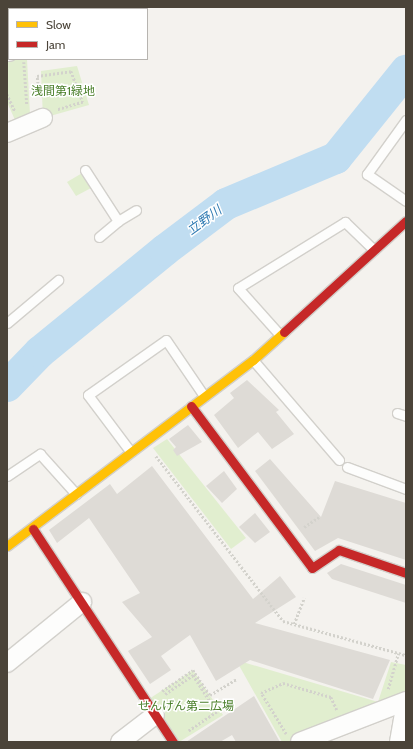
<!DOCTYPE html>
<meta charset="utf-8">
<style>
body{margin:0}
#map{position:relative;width:413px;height:749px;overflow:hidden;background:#f4f2ee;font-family:Cabin,"Noto Sans JP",sans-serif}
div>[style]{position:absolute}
.green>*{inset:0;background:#e1eecf}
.river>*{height:32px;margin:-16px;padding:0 16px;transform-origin:16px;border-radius:16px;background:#c0ddf1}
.building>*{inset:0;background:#dedbd6}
.path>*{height:2.5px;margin-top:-1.25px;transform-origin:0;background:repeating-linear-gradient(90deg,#d3d2cc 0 2px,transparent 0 4px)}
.roads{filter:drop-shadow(1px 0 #d2d0cb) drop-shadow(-1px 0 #d2d0cb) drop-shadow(0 1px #d2d0cb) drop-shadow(0 -1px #d2d0cb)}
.lane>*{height:9px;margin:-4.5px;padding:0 4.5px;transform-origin:4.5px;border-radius:4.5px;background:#fdfdfc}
.street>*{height:18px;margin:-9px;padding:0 9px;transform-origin:9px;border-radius:9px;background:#fdfdfc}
.slow>*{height:9px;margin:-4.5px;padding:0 4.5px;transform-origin:4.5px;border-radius:4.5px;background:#ffc107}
.jam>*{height:9px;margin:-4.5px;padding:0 4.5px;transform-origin:4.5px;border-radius:4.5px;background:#c62828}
span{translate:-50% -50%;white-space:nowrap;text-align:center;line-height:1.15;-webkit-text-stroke:3px #fff;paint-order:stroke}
.park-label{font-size:12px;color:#4a7f2a}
.water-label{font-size:13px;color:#2e7ab2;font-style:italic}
.frame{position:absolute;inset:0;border:8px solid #4b4439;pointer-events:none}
.legend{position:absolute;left:8px;top:8px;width:140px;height:52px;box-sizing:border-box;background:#fff;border:1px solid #b7b4b0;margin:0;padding:5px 7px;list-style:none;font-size:12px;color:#4b4439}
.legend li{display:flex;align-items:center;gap:8px;height:20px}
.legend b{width:20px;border:1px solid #b7b4b0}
</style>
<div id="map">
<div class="green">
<i style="clip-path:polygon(7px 55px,9px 59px,27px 59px,30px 114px,15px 120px,7px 102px)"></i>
<i style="clip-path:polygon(77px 66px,89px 105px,43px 118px,41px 71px)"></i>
<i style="clip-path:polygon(84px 172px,93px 187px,76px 196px,67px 182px)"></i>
<i style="clip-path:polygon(167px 439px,246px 538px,231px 549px,153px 448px)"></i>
<i style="clip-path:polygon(236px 660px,378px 702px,391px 662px,406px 665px,406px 701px,300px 742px,282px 742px)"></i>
<i style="clip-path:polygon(193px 670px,223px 715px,179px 742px,149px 699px)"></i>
</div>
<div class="river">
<i style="left:7px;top:386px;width:47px;rotate:-45.9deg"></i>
<i style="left:40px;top:352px;width:161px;rotate:-39.2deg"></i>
<i style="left:165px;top:250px;width:76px;rotate:-37deg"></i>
<i style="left:226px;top:204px;width:119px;rotate:-22.7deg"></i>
<i style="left:336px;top:158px;width:112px;rotate:-51.2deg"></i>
</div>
<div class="building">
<i style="clip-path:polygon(247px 380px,279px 410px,276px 412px,294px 434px,272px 449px,258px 432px,238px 448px,214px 415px,234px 398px,230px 393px)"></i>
<i style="clip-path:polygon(188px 425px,202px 442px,177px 456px,173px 450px,176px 447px,169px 439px)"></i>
<i style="clip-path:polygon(270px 459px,321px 517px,335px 481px,406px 503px,406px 560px,338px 538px,315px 551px,255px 471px)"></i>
<i style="clip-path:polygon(152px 466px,253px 599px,280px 576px,296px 597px,255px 623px,390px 660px,373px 699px,250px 660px,216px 681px,190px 635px,161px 656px,171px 670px,150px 684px,128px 651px,152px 637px,122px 602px,140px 593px,89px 518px,57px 543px,49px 530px,110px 484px,117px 494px)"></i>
<i style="clip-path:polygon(224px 471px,237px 489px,222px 503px,206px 486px)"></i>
<i style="clip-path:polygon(255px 513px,270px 532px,255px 543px,239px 527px)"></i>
<i style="clip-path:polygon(341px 564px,406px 585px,406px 603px,332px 579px,327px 573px)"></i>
<i style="clip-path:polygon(254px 696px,280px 742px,236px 742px,232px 735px,220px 742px,186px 742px)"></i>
</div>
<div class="path">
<i style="left:24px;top:62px;width:43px;rotate:86deg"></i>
<i style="left:7px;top:94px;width:19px;rotate:65deg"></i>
<i style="left:43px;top:96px;width:4px;rotate:180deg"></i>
<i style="left:39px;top:96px;width:20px;rotate:-96deg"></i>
<i style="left:37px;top:76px;width:34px;rotate:-8deg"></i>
<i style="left:71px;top:71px;width:33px;rotate:69deg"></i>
<i style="left:83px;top:102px;width:27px;rotate:163deg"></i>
<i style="left:156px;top:456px;width:208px;rotate:52.4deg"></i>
<i style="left:283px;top:621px;width:128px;rotate:15.5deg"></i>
<i style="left:304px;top:527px;width:18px;rotate:-34deg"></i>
<i style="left:294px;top:624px;width:28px;rotate:-69deg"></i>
<i style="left:388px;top:689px;width:37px;rotate:-74deg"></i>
<i style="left:162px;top:691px;width:37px;rotate:-34deg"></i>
<i style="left:193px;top:670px;width:30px;rotate:56deg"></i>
<i style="left:210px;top:695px;width:31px;rotate:-31deg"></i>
<i style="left:165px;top:694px;width:34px;rotate:-34deg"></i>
<i style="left:193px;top:675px;width:44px;rotate:57deg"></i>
<i style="left:217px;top:712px;width:34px;rotate:146deg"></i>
<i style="left:286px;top:734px;width:48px;rotate:-121.4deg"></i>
<i style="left:261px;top:693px;width:24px;rotate:-24deg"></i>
<i style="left:283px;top:683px;width:50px;rotate:16.3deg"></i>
<i style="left:331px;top:697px;width:14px;rotate:65deg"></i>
</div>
<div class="roads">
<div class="lane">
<i style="left:406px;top:120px;width:67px;rotate:125.8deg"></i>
<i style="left:367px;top:174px;width:47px;rotate:34.7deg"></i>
<i style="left:85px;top:170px;width:61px;rotate:57.1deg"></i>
<i style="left:118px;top:221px;width:21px;rotate:-31deg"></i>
<i style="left:99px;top:237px;width:25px;rotate:-40deg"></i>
<i style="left:7px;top:323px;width:67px;rotate:-40.1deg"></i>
<i style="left:280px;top:335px;width:63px;rotate:-131.8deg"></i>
<i style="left:238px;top:288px;width:126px;rotate:-31.7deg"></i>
<i style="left:345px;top:222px;width:40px;rotate:44deg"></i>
<i style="left:253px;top:360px;width:132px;rotate:49.3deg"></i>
<i style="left:397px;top:413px;width:9px;rotate:18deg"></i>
<i style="left:130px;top:451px;width:70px;rotate:-126.9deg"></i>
<i style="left:88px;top:395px;width:95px;rotate:-35.2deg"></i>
<i style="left:166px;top:340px;width:68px;rotate:55.8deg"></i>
<i style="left:347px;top:467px;width:63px;rotate:20.4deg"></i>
<i style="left:7px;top:476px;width:40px;rotate:-34deg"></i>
<i style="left:40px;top:454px;width:54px;rotate:48deg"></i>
</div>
<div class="street">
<i style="left:7px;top:52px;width:2px"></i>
<i style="left:7px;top:133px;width:39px;rotate:-23deg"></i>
<i style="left:7px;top:663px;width:97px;rotate:-39.1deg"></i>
<i style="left:120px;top:742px;width:44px;rotate:-37.6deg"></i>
<i style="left:300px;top:742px;width:114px;rotate:-21.1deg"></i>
<i style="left:399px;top:742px;width:41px;rotate:-80.1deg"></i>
</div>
<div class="slow">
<i style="left:7px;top:546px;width:308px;rotate:-37.1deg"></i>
<i style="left:253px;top:360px;width:42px;rotate:-42.1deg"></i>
</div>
<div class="jam">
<i style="left:284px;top:332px;width:165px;rotate:-42.3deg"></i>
<i style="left:191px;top:406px;width:202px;rotate:53.2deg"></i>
<i style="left:312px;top:568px;width:32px;rotate:-34deg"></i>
<i style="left:339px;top:550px;width:71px;rotate:18.9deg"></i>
<i style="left:33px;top:529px;width:255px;rotate:56.7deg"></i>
</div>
</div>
<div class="park-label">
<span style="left:63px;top:91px">浅間第1緑地</span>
<span style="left:186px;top:706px">せんげん第二広場</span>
</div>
<div class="water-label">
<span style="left:204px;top:220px;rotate:-36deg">立野川</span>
</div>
<div class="frame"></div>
<ul class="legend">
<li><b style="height:5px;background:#ffc107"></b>Slow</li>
<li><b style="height:5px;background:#c62828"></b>Jam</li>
</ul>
</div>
